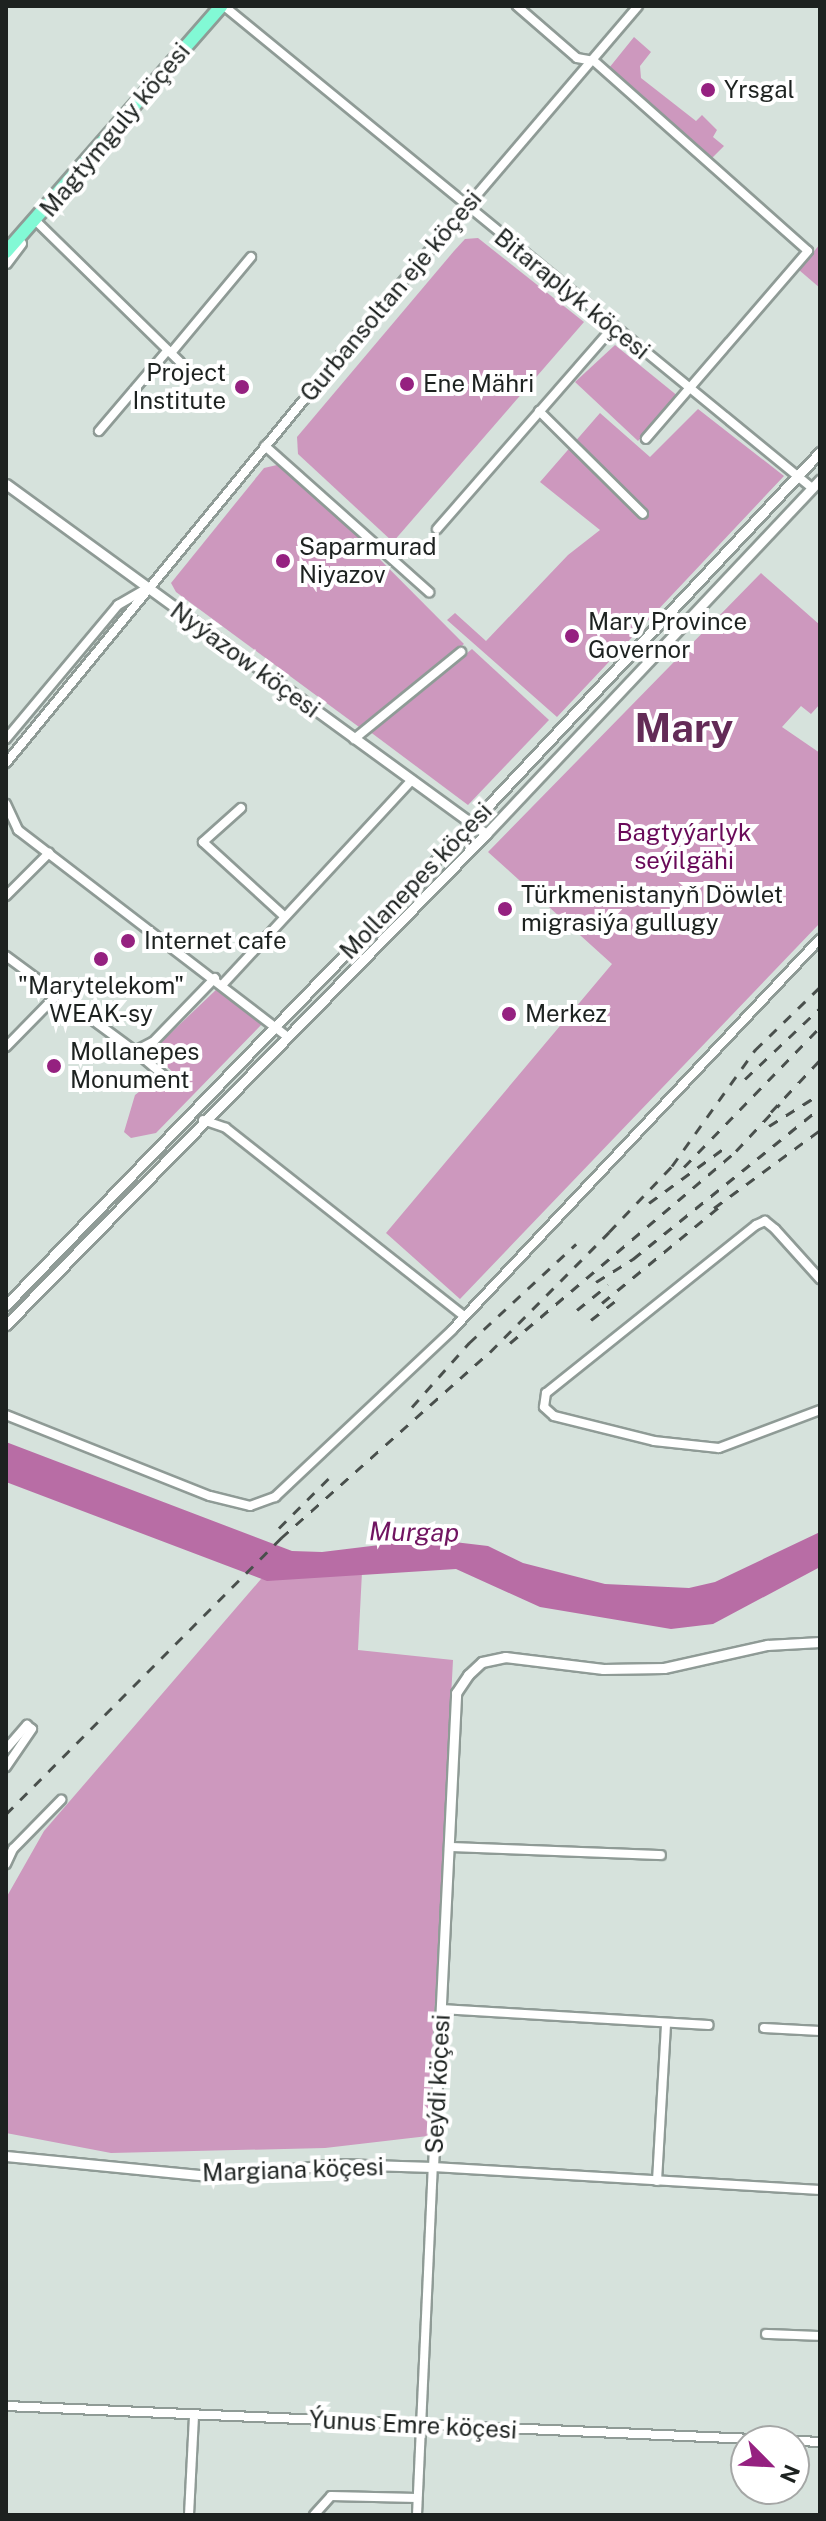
<!DOCTYPE html>
<meta charset="utf-8">
<style>
body{margin:0}
#map{position:relative;width:826px;height:2521px;overflow:hidden;background:#d6e2dc;font-family:"Public Sans",sans-serif}
div>[style]{position:absolute}
.green>*{inset:0;background:#cd98be}
.water>*{inset:0;background:#b86da5}
.roads{filter:drop-shadow(2px 0 #8f9b96) drop-shadow(-2px 0 #8f9b96) drop-shadow(0 2px #8f9b96) drop-shadow(0 -2px #8f9b96)}
.minor>*{height:8px;margin:-4px;padding:0 4px;transform-origin:4px;border-radius:4px;background:#fff}
.tertiary>*{height:9px;margin:-4.5px;padding:0 4.5px;transform-origin:4.5px;border-radius:4.5px;background:#fff}
.primary>*{height:12px;margin:-6px;padding:0 6px;transform-origin:6px;border-radius:6px;background:#82f9d5}
.rail>*{height:3px;margin-top:-1.5px;transform-origin:0;background:repeating-linear-gradient(90deg,#494f4c 0 10px,transparent 0 20px)}
.dots>*{width:22px;height:22px;translate:-50% -50%;box-sizing:border-box;border:4px solid #fff;border-radius:50%}
span{translate:-50% -50%;white-space:nowrap;text-align:center;line-height:1.15;-webkit-text-stroke:8px #fff;paint-order:stroke}
.poi-label{font-size:24px;color:#1d2220}
.left{translate:0 -50%;text-align:left}
.right{translate:-100% -50%;text-align:right}
.street-label{font-size:24px;color:#1d2220}
.park-label{font-size:24px;color:#690a59}
.water-label{font-size:26px;color:#701460;font-style:italic}
.town-label{font-size:40px;color:#632b57;font-weight:700}
.frame{position:absolute;inset:0;border:8px solid #1d2220;pointer-events:none}
.north{position:absolute;left:730px;top:2425px;width:80px;height:80px;box-sizing:border-box;background:#fff;border:2px solid #a5a7a6;border-radius:50%;rotate:114deg;font-size:22px;font-weight:700;line-height:32px;text-align:center;color:#1d2220}
.north::after{content:'';display:block;margin:auto;width:28px;height:36px;background:#952180;clip-path:polygon(50% 0,100% 100%,50% 72%,0 100%)}
</style>
<div id="map">
<div class="green">
<i style="clip-path:polygon(634px 37px,651px 52px,640px 66px,641px 78px,696px 121px,702px 115px,717px 130px,713px 137px,724px 146px,712px 158px,609px 68px)"></i>
<i style="clip-path:polygon(478px 238px,584px 322px,393px 542px,298px 454px,297px 437px,454px 251px,465px 239px)"></i>
<i style="clip-path:polygon(820px 244px,820px 288px,799px 270px)"></i>
<i style="clip-path:polygon(615px 345px,679px 397px,638px 441px,575px 382px)"></i>
<i style="clip-path:polygon(698px 409px,784px 476px,557px 717px,447px 620px,455px 613px,486px 641px,568px 555px,600px 530px,540px 482px,600px 413px,650px 457px)"></i>
<i style="clip-path:polygon(277px 465px,286px 465px,464px 644px,359px 727px,176px 592px,171px 583px,264px 468px)"></i>
<i style="clip-path:polygon(761px 573px,820px 625px,820px 704px,811px 714px,801px 706px,782px 727px,820px 753px,820px 923px,460px 1299px,386px 1233px,612px 964px,488px 852px)"></i>
<i style="clip-path:polygon(472px 649px,549px 720px,468px 805px,369px 731px)"></i>
<i style="clip-path:polygon(219px 987px,263px 1023px,156px 1133px,131px 1138px,124px 1132px,135px 1095px,153px 1081px,168px 1087px,174px 1082px,175px 1074px,154px 1055px,155px 1048px)"></i>
<i style="clip-path:polygon(362px 1572px,358px 1650px,453px 1660px,428px 2136px,325px 2148px,111px 2153px,6px 2133px,6px 1898px,44px 1831px,261px 1579px)"></i>
</div>
<div class="water">
<i style="clip-path:polygon(6px 1442px,292px 1551px,322px 1552px,429px 1539px,488px 1546px,523px 1563px,605px 1584px,689px 1588px,715px 1582px,820px 1532px,820px 1567px,713px 1624px,671px 1629px,540px 1607px,456px 1569px,267px 1581px,6px 1482px)"></i>
</div>
<div class="roads">
<div class="minor">
<i style="left:224px;top:6px;width:760px;rotate:39.34deg"></i>
<i style="left:517px;top:6px;width:79px;rotate:40.9deg"></i>
<i style="left:577px;top:58px;width:17px;rotate:10deg"></i>
<i style="left:594px;top:61px;width:286px;rotate:41.6deg"></i>
<i style="left:808px;top:251px;width:248px;rotate:130.8deg"></i>
<i style="left:37px;top:222px;width:200px;rotate:44.4deg"></i>
<i style="left:171px;top:353px;width:125px;rotate:-50.2deg"></i>
<i style="left:539px;top:411px;width:146px;rotate:44.7deg"></i>
<i style="left:99px;top:431px;width:106px;rotate:-49.6deg"></i>
<i style="left:265px;top:446px;width:220px;rotate:41.7deg"></i>
<i style="left:437px;top:529px;width:268px;rotate:-48.9deg"></i>
<i style="left:6px;top:739px;width:175px;rotate:-50.1deg"></i>
<i style="left:118px;top:605px;width:28px;rotate:-30deg"></i>
<i style="left:354px;top:739px;width:138px;rotate:-39.1deg"></i>
<i style="left:6px;top:763px;width:546px;rotate:-50.65deg"></i>
<i style="left:352px;top:341px;width:440px;rotate:-49.5deg"></i>
<i style="left:6px;top:804px;width:29px;rotate:65deg"></i>
<i style="left:18px;top:830px;width:337px;rotate:37.5deg"></i>
<i style="left:241px;top:808px;width:51px;rotate:138.2deg"></i>
<i style="left:203px;top:842px;width:110px;rotate:42.4deg"></i>
<i style="left:6px;top:896px;width:61px;rotate:-45deg"></i>
<i style="left:6px;top:956px;width:160px;rotate:36.4deg"></i>
<i style="left:135px;top:1051px;width:20px;rotate:-27deg"></i>
<i style="left:153px;top:1042px;width:89px;rotate:-45.9deg"></i>
<i style="left:223px;top:984px;width:278px;rotate:-47.2deg"></i>
<i style="left:6px;top:1047px;width:73px;rotate:-45.6deg"></i>
<i style="left:135px;top:1051px;width:45px;rotate:40.5deg"></i>
<i style="left:203px;top:1120px;width:24px;rotate:19deg"></i>
<i style="left:226px;top:1128px;width:303px;rotate:38.3deg"></i>
<i style="left:820px;top:1279px;width:67px;rotate:-132deg"></i>
<i style="left:775px;top:1229px;width:13px;rotate:-141deg"></i>
<i style="left:765px;top:1221px;width:10px;rotate:156deg"></i>
<i style="left:756px;top:1225px;width:269px;rotate:141.3deg"></i>
<i style="left:546px;top:1393px;width:14px;rotate:98deg"></i>
<i style="left:544px;top:1407px;width:13px;rotate:42deg"></i>
<i style="left:554px;top:1416px;width:103px;rotate:14deg"></i>
<i style="left:654px;top:1441px;width:65px;rotate:6.1deg"></i>
<i style="left:719px;top:1448px;width:108px;rotate:-20.6deg"></i>
<i style="left:6px;top:1415px;width:219px;rotate:21.7deg"></i>
<i style="left:210px;top:1496px;width:41px;rotate:14deg"></i>
<i style="left:250px;top:1506px;width:27px;rotate:-20deg"></i>
<i style="left:275px;top:1497px;width:243px;rotate:-43.3deg"></i>
<i style="left:452px;top:1330px;width:537px;rotate:-46.74deg"></i>
<i style="left:6px;top:1749px;width:32px;rotate:-49deg"></i>
<i style="left:27px;top:1725px;width:6px;rotate:39deg"></i>
<i style="left:32px;top:1729px;width:46px;rotate:124.4deg"></i>
<i style="left:449px;top:1847px;width:212px;rotate:2.2deg"></i>
<i style="left:6px;top:1864px;width:17px;rotate:-65deg"></i>
<i style="left:13px;top:1849px;width:69px;rotate:-45.6deg"></i>
<i style="left:441px;top:2009px;width:268px;rotate:3.4deg"></i>
<i style="left:764px;top:2028px;width:56px;rotate:3.1deg"></i>
<i style="left:657px;top:2181px;width:158px;rotate:-86.7deg"></i>
<i style="left:766px;top:2334px;width:54px;rotate:2.1deg"></i>
<i style="left:6px;top:2406px;width:815px;rotate:2.53deg"></i>
<i style="left:189px;top:2515px;width:100px;rotate:-87.1deg"></i>
<i style="left:314px;top:2515px;width:25px;rotate:-48deg"></i>
<i style="left:331px;top:2496px;width:86px;rotate:1.3deg"></i>
<i style="left:417px;top:2515px;width:348px;rotate:-87.4deg"></i>
<i style="left:433px;top:2167px;width:388px;rotate:3.4deg"></i>
</div>
<div class="tertiary">
<i style="left:6px;top:263px;width:25px;rotate:-53deg"></i>
<i style="left:6px;top:484px;width:594px;rotate:36.1deg"></i>
<i style="left:6px;top:1305px;width:670px;rotate:-45.97deg"></i>
<i style="left:472px;top:823px;width:509px;rotate:-46.83deg"></i>
<i style="left:6px;top:1325px;width:687px;rotate:-45.65deg"></i>
<i style="left:486px;top:834px;width:487px;rotate:-46.7deg"></i>
<i style="left:6px;top:2156px;width:217px;rotate:5.6deg"></i>
<i style="left:222px;top:2177px;width:115px;rotate:-6.5deg"></i>
<i style="left:336px;top:2164px;width:97px;rotate:1.8deg"></i>
<i style="left:433px;top:2167px;width:475px;rotate:-87.2deg"></i>
<i style="left:456px;top:1693px;width:22px;rotate:-56deg"></i>
<i style="left:468px;top:1675px;width:19px;rotate:-43deg"></i>
<i style="left:482px;top:1662px;width:24px;rotate:-12deg"></i>
<i style="left:505px;top:1657px;width:99px;rotate:7deg"></i>
<i style="left:603px;top:1669px;width:61px;rotate:-0.9deg"></i>
<i style="left:664px;top:1668px;width:106px;rotate:-12.6deg"></i>
<i style="left:767px;top:1645px;width:53px;rotate:-3.2deg"></i>
</div>
<div class="primary">
<i style="left:6px;top:252px;width:327px;rotate:-48.8deg"></i>
</div>
</div>
<div class="rail">
<i style="left:745px;top:1079px;width:103px;rotate:-43.4deg"></i>
<i style="left:771px;top:1112px;width:71px;rotate:-46.7deg"></i>
<i style="left:769px;top:1126px;width:60px;rotate:-32.1deg"></i>
<i style="left:684px;top:1167px;width:195px;rotate:-45.8deg"></i>
<i style="left:649px;top:1203px;width:92px;rotate:-36.1deg"></i>
<i style="left:714px;top:1208px;width:132px;rotate:-36.3deg"></i>
<i style="left:596px;top:1282px;width:44px;rotate:-31.9deg"></i>
<i style="left:633px;top:1259px;width:240px;rotate:-38.9deg"></i>
<i style="left:602px;top:1303px;width:159px;rotate:-39.4deg"></i>
<i style="left:577px;top:1310px;width:40px;rotate:-39deg"></i>
<i style="left:591px;top:1320px;width:31px;rotate:-38deg"></i>
<i style="left:510px;top:1343px;width:297px;rotate:-40.3deg"></i>
<i style="left:736px;top:1151px;width:64px;rotate:-46.9deg"></i>
<i style="left:412px;top:1407px;width:86px;rotate:-48.3deg"></i>
<i style="left:469px;top:1343px;width:146px;rotate:-42.8deg"></i>
<i style="left:279px;top:1528px;width:76px;rotate:-45deg"></i>
<i style="left:6px;top:1814px;width:390px;rotate:-45.1deg"></i>
<i style="left:281px;top:1538px;width:280px;rotate:-41.7deg"></i>
<i style="left:490px;top:1352px;width:169px;rotate:-45.2deg"></i>
<i style="left:609px;top:1232px;width:91px;rotate:-46.3deg"></i>
<i style="left:672px;top:1166px;width:143px;rotate:-54.4deg"></i>
<i style="left:755px;top:1050px;width:91px;rotate:-44.1deg"></i>
</div>
<div class="dots">
<i style="left:708px;top:90px;background:#952180"></i>
<i style="left:407px;top:384px;background:#952180"></i>
<i style="left:242px;top:387px;background:#952180"></i>
<i style="left:283px;top:561px;background:#952180"></i>
<i style="left:572px;top:636px;background:#952180"></i>
<i style="left:505px;top:909px;background:#952180"></i>
<i style="left:128px;top:941px;background:#952180"></i>
<i style="left:101px;top:959px;background:#952180"></i>
<i style="left:509px;top:1014px;background:#952180"></i>
<i style="left:54px;top:1066px;background:#952180"></i>
</div>
<div class="poi-label">
<span class="left" style="left:724px;top:90px">Yrsgal</span>
<span class="right" style="left:226px;top:387px">Project<br>Institute</span>
<span class="left" style="left:423px;top:384px">Ene Mähri</span>
<span class="left" style="left:299px;top:561px">Saparmurad<br>Niyazov</span>
<span class="left" style="left:588px;top:636px">Mary Province<br>Governor</span>
<span class="left" style="left:521px;top:909px">Türkmenistanyň Döwlet<br>migrasiýa gullugy</span>
<span class="left" style="left:144px;top:941px">Internet cafe</span>
<span style="left:101px;top:1000px">"Marytelekom"<br>WEAK-sy</span>
<span class="left" style="left:525px;top:1014px">Merkez</span>
<span class="left" style="left:70px;top:1066px">Mollanepes<br>Monument</span>
</div>
<div class="street-label">
<span style="left:115px;top:130px;rotate:-50deg">Magtymguly köçesi</span>
<span style="left:572px;top:294px;rotate:39deg">Bitaraplyk köçesi</span>
<span style="left:391px;top:296px;rotate:-50deg">Gurbansoltan eje köçesi</span>
<span style="left:245px;top:660px;rotate:36deg">Nyýazow köçesi</span>
<span style="left:416px;top:881px;rotate:-46deg">Mollanepes köçesi</span>
<span style="left:438px;top:2084px;rotate:-87deg">Seýdi köçesi</span>
<span style="left:293px;top:2170px;rotate:-2deg">Margiana köçesi</span>
<span style="left:413px;top:2425px;rotate:3deg">Ýunus Emre köçesi</span>
</div>
<div class="park-label">
<span style="left:684px;top:847px">Bagtyýarlyk<br>seýilgähi</span>
</div>
<div class="water-label">
<span style="left:414px;top:1532px;rotate:1deg">Murgap</span>
</div>
<div class="town-label">
<span style="left:684px;top:728px">Mary</span>
</div>
<div class="frame"></div>
<div class="north">N</div>
</div>
